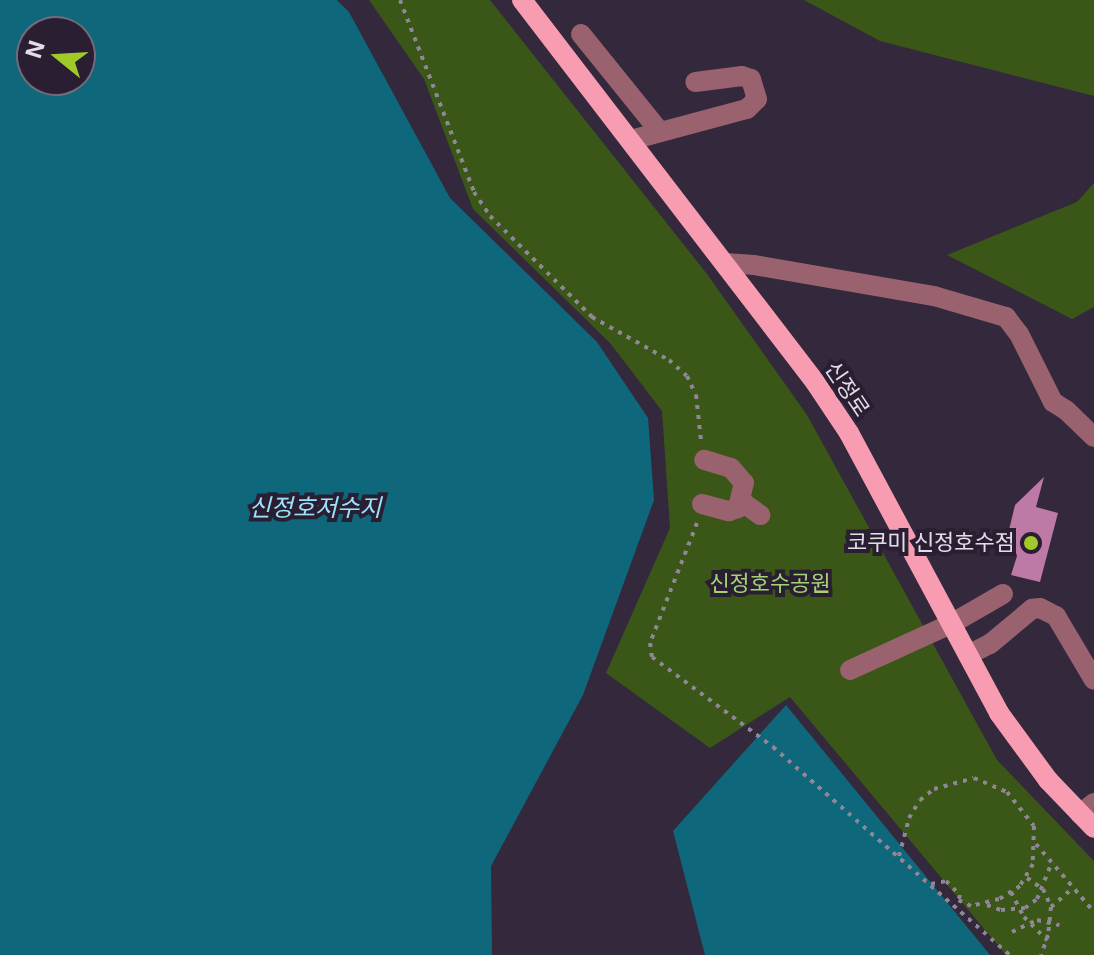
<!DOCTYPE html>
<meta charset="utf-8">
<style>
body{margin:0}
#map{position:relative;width:1094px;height:955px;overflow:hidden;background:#33283c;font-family:Inter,"Noto Sans KR",sans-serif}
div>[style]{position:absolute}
.green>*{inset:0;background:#3b5718}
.water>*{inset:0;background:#0f677c}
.building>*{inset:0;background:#be7aa6}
.path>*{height:4px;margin-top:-2px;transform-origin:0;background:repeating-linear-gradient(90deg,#8f8696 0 4px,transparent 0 10px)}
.minor>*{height:20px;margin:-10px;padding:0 10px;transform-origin:10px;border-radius:10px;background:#99626e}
.major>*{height:20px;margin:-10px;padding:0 10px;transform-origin:10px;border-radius:10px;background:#f89db1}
.dots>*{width:22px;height:22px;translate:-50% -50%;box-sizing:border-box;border:4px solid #291e32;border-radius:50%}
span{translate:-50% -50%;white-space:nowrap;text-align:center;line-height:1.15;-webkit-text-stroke:8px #291e32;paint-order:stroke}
.street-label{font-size:22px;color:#e3dce9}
.poi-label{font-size:22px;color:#e3dce9}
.right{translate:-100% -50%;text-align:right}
.park-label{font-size:22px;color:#a5d374}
.water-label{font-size:24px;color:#9ae4fb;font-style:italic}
.north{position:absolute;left:16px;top:16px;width:80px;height:80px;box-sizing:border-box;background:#291e32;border:2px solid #736a7b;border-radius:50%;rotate:288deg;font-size:22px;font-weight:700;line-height:32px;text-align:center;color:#e3dce9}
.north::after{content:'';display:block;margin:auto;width:28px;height:36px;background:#a1c92a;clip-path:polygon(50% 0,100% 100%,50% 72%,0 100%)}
</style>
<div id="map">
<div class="green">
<i style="clip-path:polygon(369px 0,490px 0,707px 274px,807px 415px,997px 760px,1094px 861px,1094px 955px,1006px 955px,790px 697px,710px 748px,606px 673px,670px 528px,662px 411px,610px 343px,473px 209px,424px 79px)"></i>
<i style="clip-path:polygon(804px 0,1094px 0,1094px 96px,880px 41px)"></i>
<i style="clip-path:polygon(1094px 183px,1094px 307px,1072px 319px,947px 255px,1077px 202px)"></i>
</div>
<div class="water">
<i style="clip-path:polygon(evenodd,0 0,337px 0,349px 12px,450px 198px,597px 342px,648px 418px,654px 500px,583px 695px,491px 866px,492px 955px,0 955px,0 0,80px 32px,80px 80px,32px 80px,32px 32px,80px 32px)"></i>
<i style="clip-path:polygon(786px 705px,990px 955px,705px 955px,673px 831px)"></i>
</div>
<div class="building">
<i style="clip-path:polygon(1044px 477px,1036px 507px,1058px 513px,1040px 582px,1011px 575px,1017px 556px,1009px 530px,1015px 505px)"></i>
</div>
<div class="path">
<i style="left:400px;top:0;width:206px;rotate:68.9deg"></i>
<i style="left:474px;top:192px;width:29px;rotate:56deg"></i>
<i style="left:490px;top:216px;width:144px;rotate:44.7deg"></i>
<i style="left:592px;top:317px;width:88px;rotate:29.2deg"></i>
<i style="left:669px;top:360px;width:24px;rotate:42deg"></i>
<i style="left:687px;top:376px;width:21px;rotate:65deg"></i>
<i style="left:696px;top:395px;width:45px;rotate:83.7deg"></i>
<i style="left:697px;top:523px;width:129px;rotate:111.4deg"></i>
<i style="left:650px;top:643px;width:14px;rotate:82deg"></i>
<i style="left:652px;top:657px;width:151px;rotate:36.6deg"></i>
<i style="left:773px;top:747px;width:315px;rotate:41.3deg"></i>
<i style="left:1036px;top:844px;width:89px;rotate:49.5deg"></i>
<i style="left:899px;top:856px;width:39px;rotate:-75deg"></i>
<i style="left:909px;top:818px;width:21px;rotate:-59deg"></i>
<i style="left:920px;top:800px;width:18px;rotate:-38deg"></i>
<i style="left:934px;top:789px;width:41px;rotate:-15.4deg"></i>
<i style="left:974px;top:778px;width:36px;rotate:23deg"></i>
<i style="left:1007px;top:792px;width:43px;rotate:51.5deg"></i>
<i style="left:1034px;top:826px;width:38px;rotate:92deg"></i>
<i style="left:1033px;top:864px;width:26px;rotate:121deg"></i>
<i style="left:1020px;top:886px;width:25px;rotate:148deg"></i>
<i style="left:999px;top:899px;width:29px;rotate:166deg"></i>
<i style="left:971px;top:906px;width:14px;rotate:-155deg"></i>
<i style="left:1027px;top:878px;width:19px;rotate:35deg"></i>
<i style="left:1043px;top:889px;width:20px;rotate:66deg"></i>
<i style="left:1051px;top:907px;width:28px;rotate:96deg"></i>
<i style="left:1048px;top:935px;width:21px;rotate:109deg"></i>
<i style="left:931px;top:884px;width:15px;rotate:-11deg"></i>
<i style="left:946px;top:881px;width:20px;rotate:45deg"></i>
<i style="left:960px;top:895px;width:6px;rotate:108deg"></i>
<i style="left:1011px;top:892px;width:28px;rotate:63deg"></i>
<i style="left:1024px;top:917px;width:33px;rotate:45deg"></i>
<i style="left:987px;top:905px;width:15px;rotate:20deg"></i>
<i style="left:1001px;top:910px;width:24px;rotate:-5deg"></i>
<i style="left:1025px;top:908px;width:15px;rotate:-37deg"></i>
<i style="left:1037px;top:899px;width:40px;rotate:-68deg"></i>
<i style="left:1051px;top:907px;width:29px;rotate:-41deg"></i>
<i style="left:1012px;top:932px;width:28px;rotate:-26deg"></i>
<i style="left:1037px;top:920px;width:23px;rotate:13deg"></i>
</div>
<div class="minor">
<i style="left:581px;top:34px;width:126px;rotate:51.1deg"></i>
<i style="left:631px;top:140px;width:120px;rotate:-15deg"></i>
<i style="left:747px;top:109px;width:14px;rotate:-45deg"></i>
<i style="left:757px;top:99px;width:21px;rotate:-107deg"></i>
<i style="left:751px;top:79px;width:9px;rotate:-162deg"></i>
<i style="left:742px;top:76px;width:47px;rotate:172.7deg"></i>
<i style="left:726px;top:263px;width:28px;rotate:4deg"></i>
<i style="left:754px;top:265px;width:183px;rotate:9.8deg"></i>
<i style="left:934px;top:296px;width:75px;rotate:16.3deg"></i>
<i style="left:1006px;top:317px;width:21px;rotate:53deg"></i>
<i style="left:1019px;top:334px;width:76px;rotate:63.4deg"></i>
<i style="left:1053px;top:402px;width:15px;rotate:32deg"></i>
<i style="left:1066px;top:410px;width:39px;rotate:44deg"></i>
<i style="left:741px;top:501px;width:24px;rotate:36deg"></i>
<i style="left:702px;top:504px;width:28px;rotate:15deg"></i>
<i style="left:729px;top:511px;width:9px;rotate:-18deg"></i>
<i style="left:738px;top:508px;width:26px;rotate:-77deg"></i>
<i style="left:744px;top:483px;width:20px;rotate:-131deg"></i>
<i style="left:731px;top:468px;width:28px;rotate:-163deg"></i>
<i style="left:968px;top:655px;width:25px;rotate:-27deg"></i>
<i style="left:990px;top:644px;width:55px;rotate:-39.8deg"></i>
<i style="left:1032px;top:609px;width:8px;rotate:-7deg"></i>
<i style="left:1040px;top:608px;width:18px;rotate:27deg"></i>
<i style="left:1056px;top:616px;width:74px;rotate:59.3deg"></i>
<i style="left:850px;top:670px;width:111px;rotate:-24.5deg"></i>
<i style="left:951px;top:624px;width:60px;rotate:-30deg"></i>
<i style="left:1080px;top:814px;width:18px;rotate:-38deg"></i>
</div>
<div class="major">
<i style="left:522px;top:0;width:481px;rotate:52.5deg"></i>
<i style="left:815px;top:382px;width:61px;rotate:56.3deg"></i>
<i style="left:849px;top:433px;width:318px;rotate:61.8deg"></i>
<i style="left:999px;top:713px;width:83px;rotate:53.8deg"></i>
<i style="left:1048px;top:780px;width:66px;rotate:46.2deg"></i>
</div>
<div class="dots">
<i style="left:1031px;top:543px;background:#a1c92a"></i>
</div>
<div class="street-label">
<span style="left:847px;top:389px;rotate:56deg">신정로</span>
</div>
<div class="poi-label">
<span class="right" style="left:1015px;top:543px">코쿠미 신정호수점</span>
</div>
<div class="park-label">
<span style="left:770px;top:584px">신정호수공원</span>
</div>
<div class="water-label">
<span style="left:315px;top:508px">신정호저수지</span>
</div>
<div class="north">N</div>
</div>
